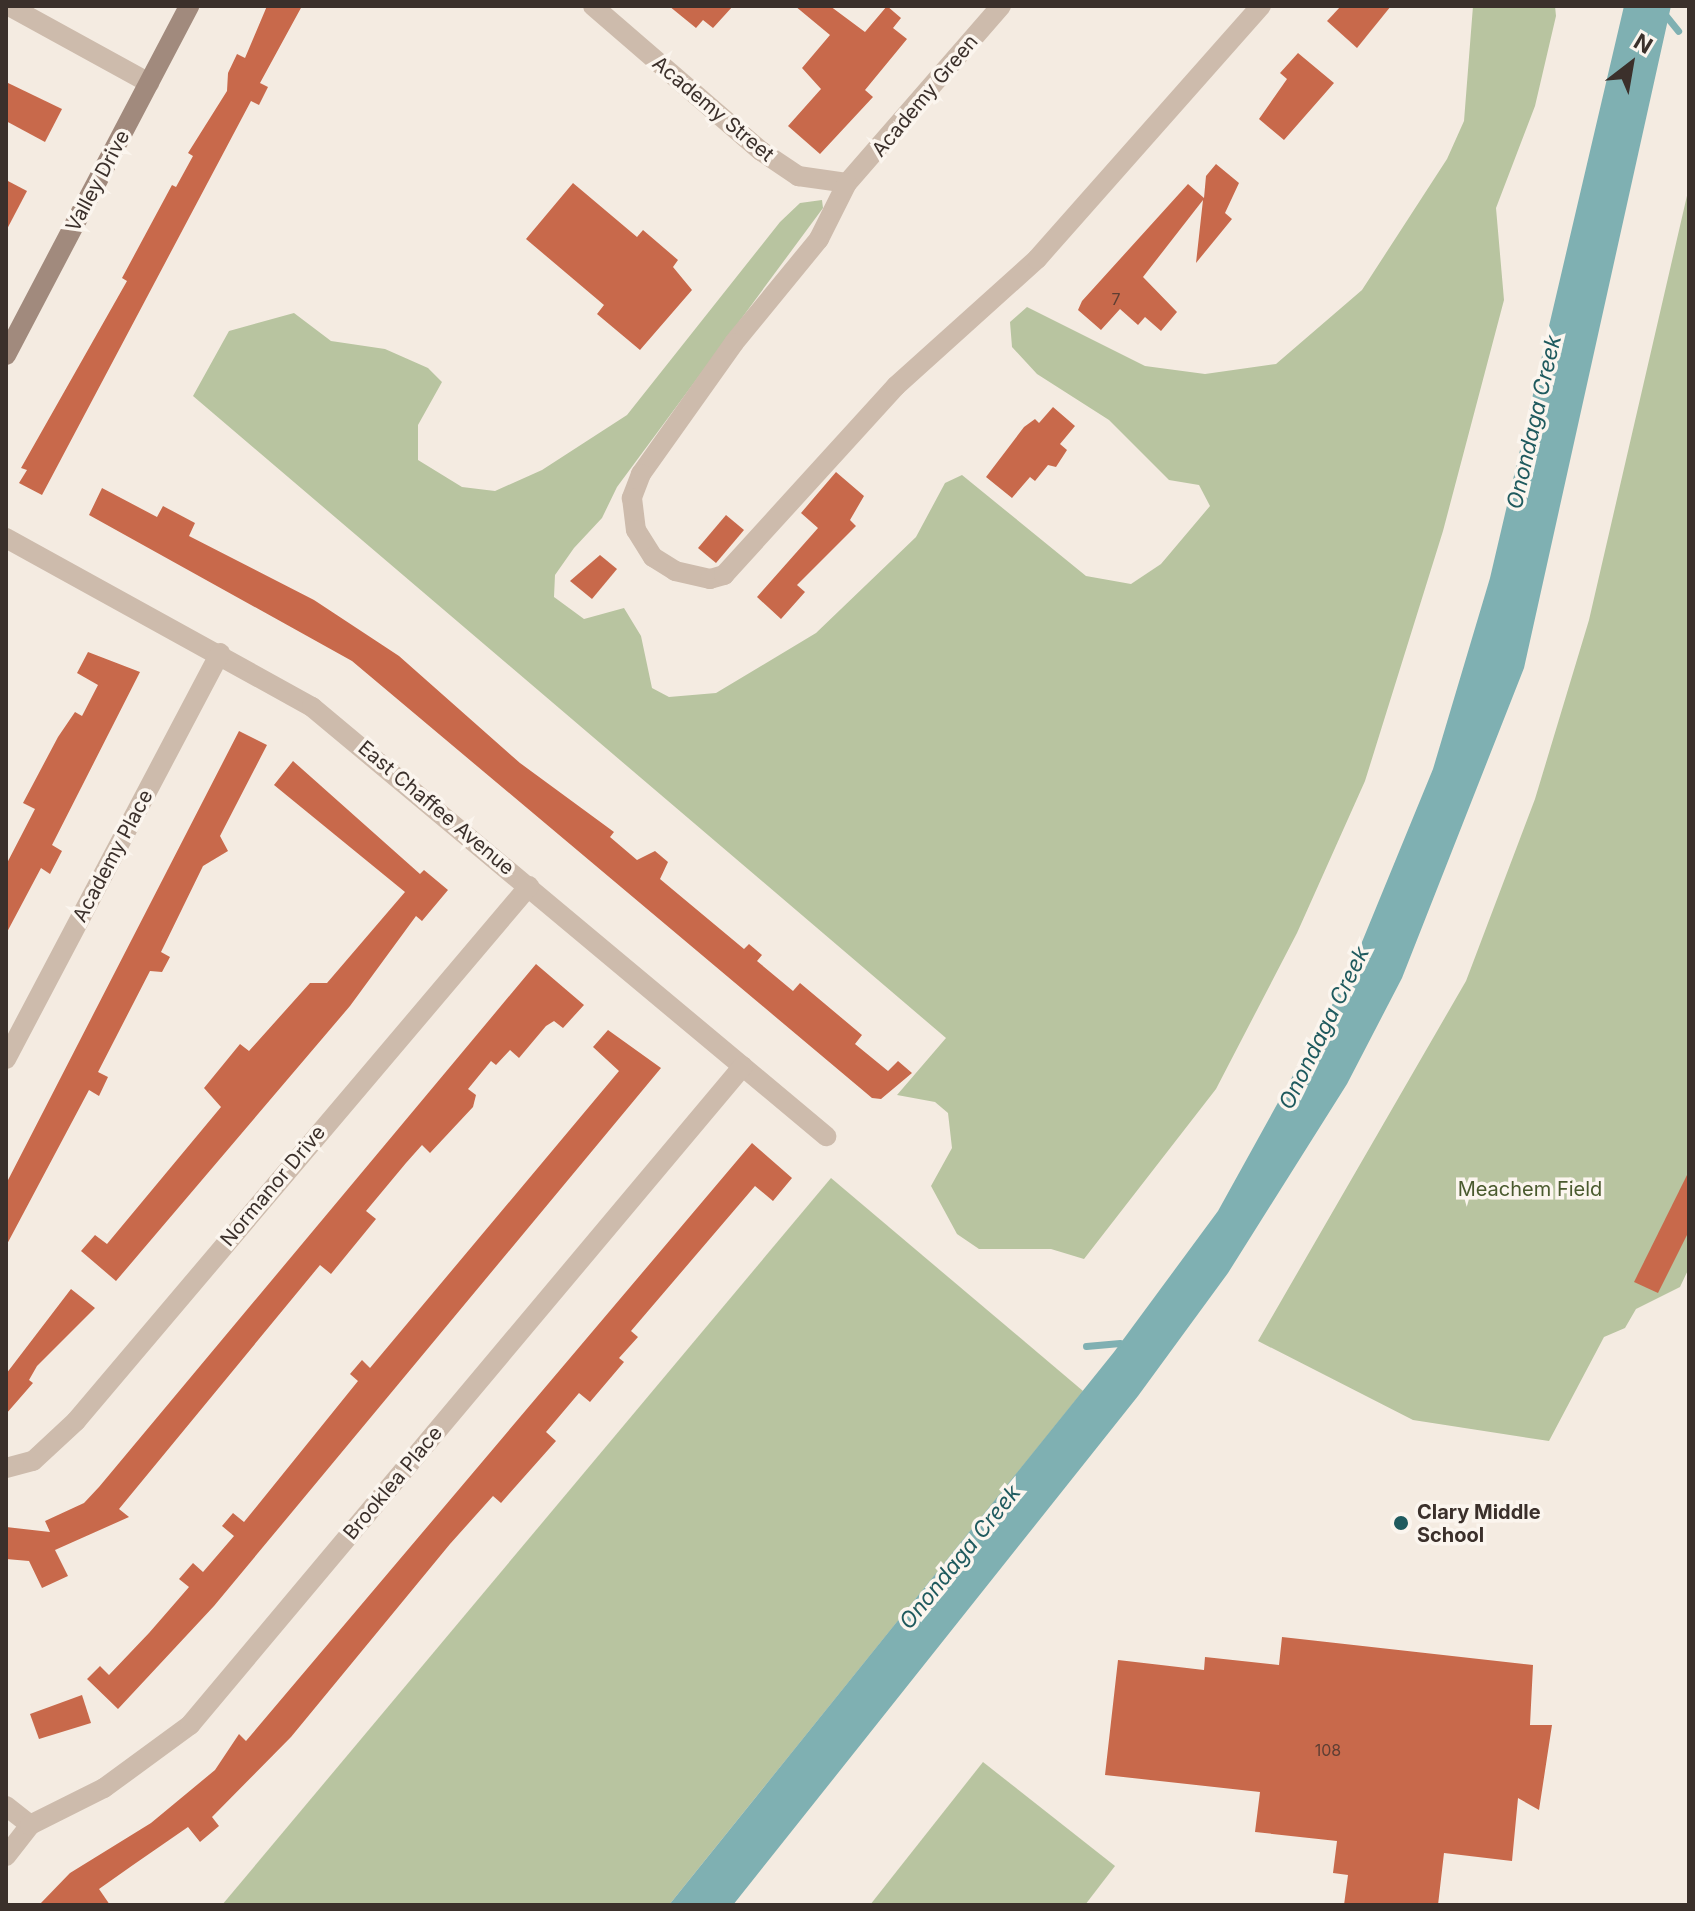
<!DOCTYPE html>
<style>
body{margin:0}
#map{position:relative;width:1695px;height:1911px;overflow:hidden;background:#f4ebe1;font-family:Inter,sans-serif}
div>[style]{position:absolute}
.green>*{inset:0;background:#b8c4a0}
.water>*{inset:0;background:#7fb0b2}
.stream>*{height:7px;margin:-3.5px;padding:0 3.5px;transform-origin:3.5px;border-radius:3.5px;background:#7fb0b2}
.building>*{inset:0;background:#c8694b}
.minor>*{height:20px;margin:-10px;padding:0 10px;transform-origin:10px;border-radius:10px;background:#cdbbac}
.secondary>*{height:20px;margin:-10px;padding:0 10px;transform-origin:10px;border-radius:10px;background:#a18a7d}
.dots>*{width:22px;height:22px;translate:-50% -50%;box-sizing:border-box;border:4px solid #fbf5ee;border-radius:50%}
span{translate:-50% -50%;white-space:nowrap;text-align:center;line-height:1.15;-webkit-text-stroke:7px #fbf5ee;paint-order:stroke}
.number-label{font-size:16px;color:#5e3e33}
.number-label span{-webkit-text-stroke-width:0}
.street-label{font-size:20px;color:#3b302b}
.park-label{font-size:20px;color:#4a5a2e}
.poi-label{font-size:20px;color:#3b302b;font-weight:700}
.left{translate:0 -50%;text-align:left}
.water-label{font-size:22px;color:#1f5a5e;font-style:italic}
.frame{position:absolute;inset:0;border:8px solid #3b302b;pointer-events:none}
.north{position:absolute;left:1591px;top:24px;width:80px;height:80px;-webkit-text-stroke:6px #fbf5ee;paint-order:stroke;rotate:31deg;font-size:22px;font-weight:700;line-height:32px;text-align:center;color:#3b302b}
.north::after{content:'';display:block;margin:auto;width:28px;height:36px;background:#3b302b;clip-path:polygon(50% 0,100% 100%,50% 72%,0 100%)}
</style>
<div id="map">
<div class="green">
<i style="clip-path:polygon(1473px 6px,1555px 6px,1556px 16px,1535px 106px,1496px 208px,1504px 300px,1443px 531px,1365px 781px,1297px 933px,1216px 1089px,1084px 1259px,1051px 1249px,979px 1249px,957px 1234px,931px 1186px,952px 1148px,948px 1113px,935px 1102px,897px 1095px,946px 1038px,193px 396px,229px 331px,294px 313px,331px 341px,385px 349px,428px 368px,442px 382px,418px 425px,418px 460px,462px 487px,495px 491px,542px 470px,627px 415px,780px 222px,800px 203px,822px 200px,823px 208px,617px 487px,602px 518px,574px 548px,555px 575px,554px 597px,584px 619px,624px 608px,641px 636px,652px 688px,669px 697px,716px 693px,816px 633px,916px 537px,945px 483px,962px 475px,1086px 576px,1131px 584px,1161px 564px,1210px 506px,1199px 485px,1169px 480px,1109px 420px,1037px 374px,1012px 347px,1010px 322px,1027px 307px,1145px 366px,1205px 374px,1276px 364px,1362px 290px,1447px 159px,1464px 121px)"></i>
<i style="clip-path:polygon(1689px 187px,1689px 1268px,1680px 1287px,1636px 1309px,1625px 1328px,1604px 1337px,1549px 1441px,1413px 1420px,1258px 1341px,1466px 981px,1535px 799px,1589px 620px)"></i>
<i style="clip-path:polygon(831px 1178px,1083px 1391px,669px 1905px,222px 1905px)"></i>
<i style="clip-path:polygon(983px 1762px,1115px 1866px,1085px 1905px,870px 1905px)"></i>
</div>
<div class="water">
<i style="clip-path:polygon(1624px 6px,1671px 6px,1524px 668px,1402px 978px,1347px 1084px,1228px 1273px,1138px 1396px,733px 1905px,669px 1905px,1114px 1352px,1218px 1211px,1348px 976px,1433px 769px,1490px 578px)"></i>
</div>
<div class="stream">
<i style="left:1658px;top:6px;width:32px;rotate:51deg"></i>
<i style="left:1086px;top:1346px;width:34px;rotate:-5deg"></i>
</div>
<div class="building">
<i style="clip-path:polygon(267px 6px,302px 6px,260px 83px,268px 87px,259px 105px,251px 101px,42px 495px,19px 483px,27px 470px,21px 468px,127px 281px,122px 278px,172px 185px,176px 187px,193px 156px,188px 153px,227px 91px,228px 73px,237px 54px,245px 58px)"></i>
<i style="clip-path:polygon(669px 6px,733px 6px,713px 28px,703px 20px,696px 28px)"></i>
<i style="clip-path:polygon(795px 6px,830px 6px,865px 32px,887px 6px,901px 18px,893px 28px,907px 39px,865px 90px,873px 97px,820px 154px,788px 126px,821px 89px,802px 68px,830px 35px)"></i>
<i style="clip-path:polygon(1341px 6px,1391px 6px,1357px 48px,1327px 21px)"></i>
<i style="clip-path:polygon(1298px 53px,1334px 83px,1284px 140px,1259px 119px,1287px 79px,1280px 73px)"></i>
<i style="clip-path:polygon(6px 82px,62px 109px,45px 142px,6px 121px)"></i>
<i style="clip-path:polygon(1216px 164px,1239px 183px,1225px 213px,1232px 219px,1196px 263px,1203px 200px,1143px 277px,1177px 312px,1161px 331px,1145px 317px,1138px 325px,1120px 309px,1101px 330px,1078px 310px,1082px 301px,1188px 184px,1204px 198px,1206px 176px)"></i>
<i style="clip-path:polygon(6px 180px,27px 191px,6px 231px)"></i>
<i style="clip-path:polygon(573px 183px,637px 237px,643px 230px,678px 260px,673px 267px,692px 290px,640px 350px,597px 314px,604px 305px,526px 239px)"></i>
<i style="clip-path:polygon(1053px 407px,1075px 426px,1060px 444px,1067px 450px,1056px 467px,1048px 465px,1035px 481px,1030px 477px,1012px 498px,986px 477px,1024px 427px,1035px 419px,1039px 423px)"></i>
<i style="clip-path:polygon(836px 472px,864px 496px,850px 520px,856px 526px,797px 585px,805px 592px,781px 619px,757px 597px,818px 528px,801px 513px)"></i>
<i style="clip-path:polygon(102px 488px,157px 517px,163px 506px,195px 523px,189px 536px,314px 600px,399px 656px,520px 763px,614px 832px,610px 837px,637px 860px,655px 851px,668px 862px,660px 879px,744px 949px,749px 944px,762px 955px,757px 961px,793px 991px,800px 983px,862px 1035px,855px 1044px,888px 1071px,898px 1061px,912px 1073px,881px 1099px,872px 1098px,352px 661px,89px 515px)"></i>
<i style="clip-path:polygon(726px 515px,744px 530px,716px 563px,698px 548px)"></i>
<i style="clip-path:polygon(600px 555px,617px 569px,592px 599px,570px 581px)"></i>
<i style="clip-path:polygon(88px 652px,140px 672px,52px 845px,62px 851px,50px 874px,41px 868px,6px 934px,6px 865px,35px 809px,23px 803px,58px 737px,75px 712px,82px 716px,98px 685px,77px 673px)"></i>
<i style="clip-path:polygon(239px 731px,267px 745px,220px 836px,228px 851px,203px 866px,161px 952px,170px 957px,162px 972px,150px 971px,98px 1072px,108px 1077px,99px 1096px,89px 1090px,6px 1246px,6px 1184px)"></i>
<i style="clip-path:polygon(293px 761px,420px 874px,424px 870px,448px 890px,422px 921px,416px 916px,350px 1006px,116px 1281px,81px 1251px,95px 1235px,107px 1244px,221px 1107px,204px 1088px,240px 1044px,249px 1051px,310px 983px,327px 983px,405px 892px,274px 785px)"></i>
<i style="clip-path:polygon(536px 964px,584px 1005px,563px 1028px,554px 1021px,546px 1026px,519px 1058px,510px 1050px,496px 1065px,491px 1061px,468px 1089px,476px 1095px,473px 1107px,430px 1153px,422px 1145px,406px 1163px,366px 1211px,376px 1219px,331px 1274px,320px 1265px,119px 1509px,129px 1517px,55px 1550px,68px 1576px,42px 1588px,29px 1561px,6px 1559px,6px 1527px,50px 1532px,45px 1521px,84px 1503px,99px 1487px)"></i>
<i style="clip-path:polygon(608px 1030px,661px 1068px,214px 1606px,118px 1709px,87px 1679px,100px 1666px,109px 1675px,149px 1633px,189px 1587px,179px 1579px,193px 1563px,203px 1572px,234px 1536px,222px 1526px,233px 1513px,244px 1522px,358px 1381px,350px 1374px,362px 1360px,370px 1368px,619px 1071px,593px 1047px)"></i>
<i style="clip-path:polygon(752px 1143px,792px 1178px,773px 1201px,755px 1186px,631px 1331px,638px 1337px,619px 1358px,624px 1362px,590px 1402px,579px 1393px,546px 1432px,556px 1441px,501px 1503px,493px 1496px,450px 1544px,291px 1737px,212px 1817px,219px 1826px,200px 1842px,188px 1827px,133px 1865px,99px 1889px,110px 1905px,39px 1905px,70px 1873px,151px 1823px,215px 1770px,239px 1734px,246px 1741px)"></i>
<i style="clip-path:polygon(1689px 1171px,1689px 1231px,1658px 1293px,1634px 1282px)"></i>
<i style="clip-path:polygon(71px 1289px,95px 1308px,37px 1366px,29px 1380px,33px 1383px,6px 1414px,6px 1374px)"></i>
<i style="clip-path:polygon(1282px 1637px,1533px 1665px,1530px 1725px,1552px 1725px,1539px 1810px,1518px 1798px,1512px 1861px,1444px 1853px,1438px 1905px,1344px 1905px,1348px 1875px,1333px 1873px,1337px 1841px,1255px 1832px,1260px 1792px,1105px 1775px,1118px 1660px,1204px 1670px,1205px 1657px,1279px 1665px)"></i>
<i style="clip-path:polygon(82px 1695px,91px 1723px,39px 1739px,30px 1714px)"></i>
</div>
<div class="minor">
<i style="left:9px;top:6px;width:160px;rotate:28.8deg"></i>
<i style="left:593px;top:6px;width:222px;rotate:40.8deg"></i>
<i style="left:761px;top:151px;width:45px;rotate:34deg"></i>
<i style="left:798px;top:176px;width:49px;rotate:8.1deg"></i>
<i style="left:1001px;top:6px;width:235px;rotate:131deg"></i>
<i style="left:847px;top:183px;width:63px;rotate:116.6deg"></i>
<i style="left:819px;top:239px;width:134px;rotate:129.3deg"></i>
<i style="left:734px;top:343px;width:161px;rotate:125.4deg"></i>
<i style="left:641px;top:474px;width:26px;rotate:111deg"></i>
<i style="left:632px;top:498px;width:32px;rotate:83deg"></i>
<i style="left:636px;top:530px;width:32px;rotate:58deg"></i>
<i style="left:653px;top:557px;width:26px;rotate:32deg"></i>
<i style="left:675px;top:571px;width:36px;rotate:13deg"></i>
<i style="left:710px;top:579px;width:15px;rotate:-16deg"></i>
<i style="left:724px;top:575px;width:256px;rotate:-47.7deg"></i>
<i style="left:896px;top:386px;width:190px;rotate:-42deg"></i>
<i style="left:1037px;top:259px;width:338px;rotate:-48.5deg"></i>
<i style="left:6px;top:538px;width:350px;rotate:28.9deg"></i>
<i style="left:312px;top:707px;width:670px;rotate:39.85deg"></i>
<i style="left:6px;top:1059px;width:459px;rotate:-62.2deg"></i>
<i style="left:6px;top:1468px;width:28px;rotate:-15deg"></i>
<i style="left:33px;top:1461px;width:59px;rotate:-42.9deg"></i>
<i style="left:76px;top:1421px;width:701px;rotate:-49.74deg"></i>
<i style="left:6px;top:1806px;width:31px;rotate:38deg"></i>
<i style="left:6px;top:1856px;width:39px;rotate:-52deg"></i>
<i style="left:30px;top:1825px;width:83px;rotate:-26.6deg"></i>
<i style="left:104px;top:1788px;width:107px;rotate:-36.2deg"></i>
<i style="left:190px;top:1725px;width:860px;rotate:-50deg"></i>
</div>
<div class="secondary">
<i style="left:6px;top:355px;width:394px;rotate:-62.3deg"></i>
</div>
<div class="dots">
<i style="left:1401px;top:1523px;background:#1f5a5e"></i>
</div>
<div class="number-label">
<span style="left:1116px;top:299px">7</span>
<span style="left:1328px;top:1750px">108</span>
</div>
<div class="street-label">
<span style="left:925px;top:96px;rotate:-50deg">Academy Green</span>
<span style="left:713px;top:109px;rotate:40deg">Academy Street</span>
<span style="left:98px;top:181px;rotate:-62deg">Valley Drive</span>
<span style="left:436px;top:808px;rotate:40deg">East Chaffee Avenue</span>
<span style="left:113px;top:856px;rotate:-62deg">Academy Place</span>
<span style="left:273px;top:1186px;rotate:-50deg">Normanor Drive</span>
<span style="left:393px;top:1483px;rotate:-50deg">Brooklea Place</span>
</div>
<div class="park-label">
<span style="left:1530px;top:1189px">Meachem Field</span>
</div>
<div class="poi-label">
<span class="left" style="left:1417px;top:1524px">Clary Middle<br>School</span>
</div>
<div class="water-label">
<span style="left:1534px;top:422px;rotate:-77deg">Onondaga Creek</span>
<span style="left:1324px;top:1028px;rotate:-64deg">Onondaga Creek</span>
<span style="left:960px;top:1557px;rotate:-51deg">Onondaga Creek</span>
</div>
<div class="frame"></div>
<div class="north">N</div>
</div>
